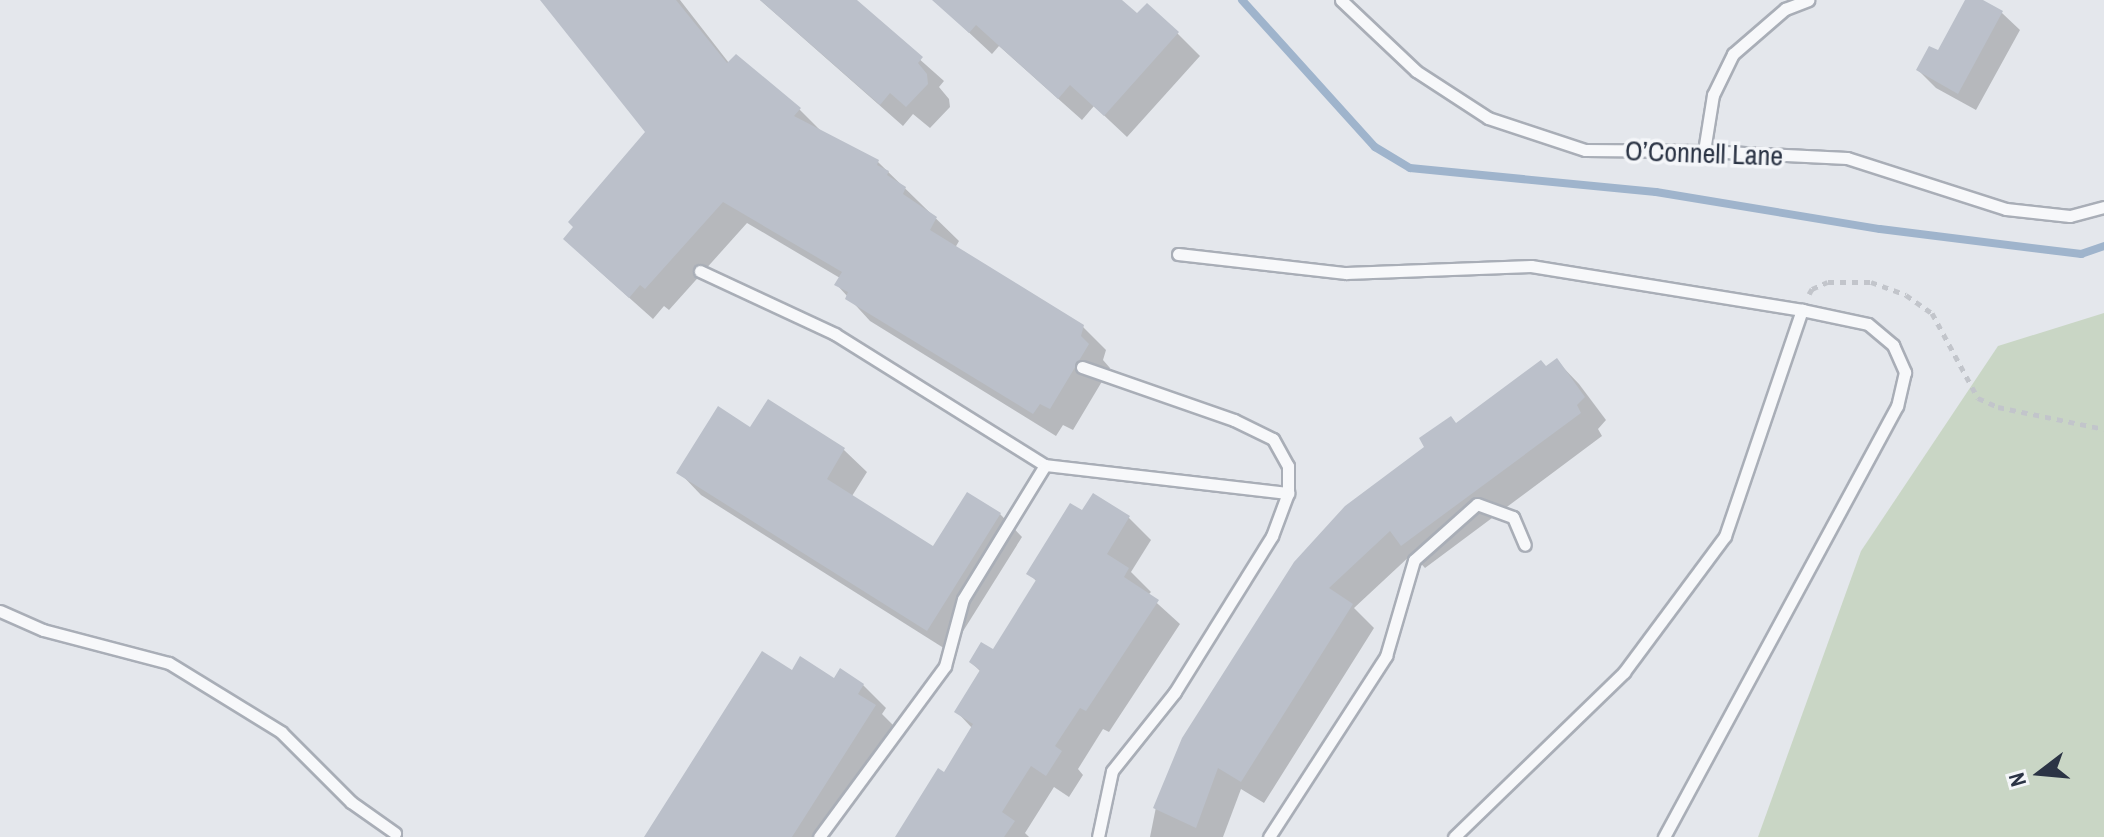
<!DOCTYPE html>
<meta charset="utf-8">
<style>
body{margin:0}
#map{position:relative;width:2104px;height:837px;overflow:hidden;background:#e4e7ec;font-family:"Archivo Narrow",sans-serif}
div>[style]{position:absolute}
.green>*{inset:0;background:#c9d6c5}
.shadow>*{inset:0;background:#0003}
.stream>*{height:8px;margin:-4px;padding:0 4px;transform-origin:4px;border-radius:4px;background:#9fb4cc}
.building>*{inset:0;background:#bbc0ca}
.path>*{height:5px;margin-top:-2.5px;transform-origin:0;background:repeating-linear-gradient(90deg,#c2c5cb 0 6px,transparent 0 12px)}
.roads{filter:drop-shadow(2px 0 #a9aeb7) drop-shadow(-2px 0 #a9aeb7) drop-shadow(0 2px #a9aeb7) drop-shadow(0 -2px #a9aeb7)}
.service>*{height:11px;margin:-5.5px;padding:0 5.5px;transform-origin:5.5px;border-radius:5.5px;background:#f7f8fa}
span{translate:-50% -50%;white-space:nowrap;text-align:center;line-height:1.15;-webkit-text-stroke:7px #f4f6f9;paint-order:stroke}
.street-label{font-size:28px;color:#2b3445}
.north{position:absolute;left:2000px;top:733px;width:80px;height:80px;-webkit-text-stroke:6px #f4f6f9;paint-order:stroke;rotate:254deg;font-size:22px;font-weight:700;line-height:32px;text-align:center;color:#2b3445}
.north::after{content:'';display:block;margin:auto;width:28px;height:36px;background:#2b3445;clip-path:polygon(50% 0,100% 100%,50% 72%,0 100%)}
</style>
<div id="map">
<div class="green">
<i style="clip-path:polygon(2104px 313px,2104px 837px,1758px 837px,1861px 551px,1998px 346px)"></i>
</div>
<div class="shadow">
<i style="clip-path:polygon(543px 0,680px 0,729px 63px,799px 109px,822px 132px,878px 162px,959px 241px,955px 248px,1083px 327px,1106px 350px,1103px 360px,1110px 368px,1073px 430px,1063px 425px,1056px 436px,870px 321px,837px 285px,840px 278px,747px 223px,669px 310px,664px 306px,653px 319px,588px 261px,647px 132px)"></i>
<i style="clip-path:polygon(760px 0,853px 0,944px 81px,939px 87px,949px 99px,950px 107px,930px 128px,913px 114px,903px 126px)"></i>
<i style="clip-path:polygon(934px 0,1119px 0,1137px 16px,1177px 33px,1200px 56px,1127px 137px,1094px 106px,1082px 120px,999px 46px,992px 54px)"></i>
<i style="clip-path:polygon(1968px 0,1979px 0,2002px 13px,2020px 30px,1976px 110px,1936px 88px,1918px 70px,1938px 53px)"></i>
<i style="clip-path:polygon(1557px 361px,1579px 384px,1606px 420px,1598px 429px,1602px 436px,1425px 568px,1412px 554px,1354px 608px,1374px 628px,1264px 803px,1241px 789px,1223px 837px,1150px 837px,1157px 802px,1457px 425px)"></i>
<i style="clip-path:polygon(769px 402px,844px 450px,867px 472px,852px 496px,933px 549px,1000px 514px,1022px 537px,950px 652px,701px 495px,679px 472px,751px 429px)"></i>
<i style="clip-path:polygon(1083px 513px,1129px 518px,1151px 540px,1131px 572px,1151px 592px,1148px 595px,1180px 624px,1109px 732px,1103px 729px,1078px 769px,1083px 775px,1069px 797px,1054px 787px,1025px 833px,1029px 837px,897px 837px,944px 774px,972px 728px,957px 712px,981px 672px,971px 662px,993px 652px,1037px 582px,1029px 573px)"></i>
<i style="clip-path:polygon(792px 672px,863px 685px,886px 708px,882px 714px,897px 729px,829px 837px,646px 837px)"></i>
</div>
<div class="stream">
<i style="left:1242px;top:0;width:198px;rotate:47.9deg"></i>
<i style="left:1375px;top:147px;width:41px;rotate:31deg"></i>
<i style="left:1410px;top:168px;width:247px;rotate:5.6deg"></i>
<i style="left:1656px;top:192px;width:227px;rotate:9.4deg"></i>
<i style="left:1880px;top:229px;width:203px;rotate:7.1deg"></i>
<i style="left:2081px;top:254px;width:24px;rotate:-19deg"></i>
</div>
<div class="building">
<i style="clip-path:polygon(540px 0,676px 0,727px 63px,736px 54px,801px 108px,794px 116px,879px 160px,877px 165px,889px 171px,887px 175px,906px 187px,903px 194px,937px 217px,930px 230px,1084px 325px,1081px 336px,1089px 344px,1050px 409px,1040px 404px,1033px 414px,845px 299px,848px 292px,834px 285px,842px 272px,723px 202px,645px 289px,640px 285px,629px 298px,563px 239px,573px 227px,568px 222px,645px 132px)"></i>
<i style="clip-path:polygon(760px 0,857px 0,923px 57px,918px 63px,927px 74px,928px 84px,906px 107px,890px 93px,880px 105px)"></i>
<i style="clip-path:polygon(932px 0,1122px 0,1137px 13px,1147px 3px,1179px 32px,1104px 116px,1070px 85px,1058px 99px,976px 25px,969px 33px)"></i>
<i style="clip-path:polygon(1965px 0,1983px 0,2003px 11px,1958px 94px,1916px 70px,1929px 46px,1938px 50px)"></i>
<i style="clip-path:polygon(1557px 358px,1585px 397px,1577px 405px,1581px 413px,1401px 546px,1390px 531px,1329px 588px,1353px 604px,1241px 782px,1218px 768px,1196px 828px,1153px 808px,1182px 738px,1294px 562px,1345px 506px,1424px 447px,1419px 438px,1451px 416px,1456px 423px,1541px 360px,1546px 366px)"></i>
<i style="clip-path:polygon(768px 399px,845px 448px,827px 479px,933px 546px,967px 492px,1001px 513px,927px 631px,676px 473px,718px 406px,750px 427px)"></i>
<i style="clip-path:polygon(1093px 493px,1130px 516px,1107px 554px,1129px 568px,1124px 577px,1159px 600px,1086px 711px,1080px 708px,1055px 746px,1062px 751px,1046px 776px,1031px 766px,1002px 812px,1015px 821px,1004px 837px,895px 837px,938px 768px,944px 772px,973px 724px,954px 712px,980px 670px,969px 662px,981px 642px,993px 649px,1036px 580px,1026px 574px,1070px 503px,1082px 510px)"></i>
<i style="clip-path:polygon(762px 651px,792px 670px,800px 656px,834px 678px,840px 668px,864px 684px,858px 694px,876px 705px,792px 837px,644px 837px)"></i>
</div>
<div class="path">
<i style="left:1809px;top:294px;width:6px;rotate:-59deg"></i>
<i style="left:1812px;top:289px;width:17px;rotate:-24deg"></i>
<i style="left:1828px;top:282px;width:43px"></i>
<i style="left:1871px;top:282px;width:37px;rotate:20deg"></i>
<i style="left:1906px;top:295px;width:32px;rotate:35deg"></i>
<i style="left:1932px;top:313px;width:97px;rotate:61.6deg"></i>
<i style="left:1978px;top:398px;width:22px;rotate:24deg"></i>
<i style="left:1998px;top:407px;width:108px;rotate:11.7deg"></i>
</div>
<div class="roads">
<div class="service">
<i style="left:1341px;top:0;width:103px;rotate:43.4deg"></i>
<i style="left:1416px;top:71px;width:86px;rotate:33.1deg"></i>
<i style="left:1488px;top:118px;width:102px;rotate:18.3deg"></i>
<i style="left:1585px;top:150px;width:119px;rotate:0.5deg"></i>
<i style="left:1704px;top:151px;width:143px;rotate:2.8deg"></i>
<i style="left:1847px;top:158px;width:167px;rotate:17.8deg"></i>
<i style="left:2006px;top:209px;width:64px;rotate:6.2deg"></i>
<i style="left:2070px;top:216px;width:35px;rotate:-15deg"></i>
<i style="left:1704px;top:151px;width:57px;rotate:-80.9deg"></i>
<i style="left:1713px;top:95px;width:46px;rotate:-64deg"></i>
<i style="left:1733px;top:54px;width:69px;rotate:-40.9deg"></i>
<i style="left:1785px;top:9px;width:25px;rotate:-21deg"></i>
<i style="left:1178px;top:254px;width:169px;rotate:6.5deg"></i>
<i style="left:1346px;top:273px;width:185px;rotate:-2.2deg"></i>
<i style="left:1531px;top:266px;width:275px;rotate:9.2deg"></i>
<i style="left:1802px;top:310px;width:67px;rotate:12deg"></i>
<i style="left:1868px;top:324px;width:33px;rotate:40deg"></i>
<i style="left:1893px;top:345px;width:30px;rotate:66deg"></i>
<i style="left:1905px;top:372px;width:35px;rotate:103deg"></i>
<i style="left:1897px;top:406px;width:490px;rotate:118.4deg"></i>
<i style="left:700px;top:271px;width:149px;rotate:25deg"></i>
<i style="left:835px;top:334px;width:248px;rotate:32deg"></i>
<i style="left:1082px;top:367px;width:161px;rotate:19.2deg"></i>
<i style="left:1234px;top:420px;width:43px;rotate:26deg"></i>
<i style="left:1273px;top:439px;width:31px;rotate:61deg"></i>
<i style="left:1288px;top:466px;width:27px;rotate:90deg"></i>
<i style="left:1288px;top:493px;width:46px;rotate:110.4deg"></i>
<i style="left:1272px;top:536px;width:184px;rotate:121.9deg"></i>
<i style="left:1175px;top:692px;width:101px;rotate:128.6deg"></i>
<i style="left:1112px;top:771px;width:67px;rotate:102deg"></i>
<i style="left:0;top:611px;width:47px;rotate:23.8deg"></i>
<i style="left:43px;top:630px;width:130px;rotate:14.7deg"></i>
<i style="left:169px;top:663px;width:132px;rotate:31.6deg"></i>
<i style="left:281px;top:732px;width:99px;rotate:45deg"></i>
<i style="left:351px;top:802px;width:54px;rotate:35.2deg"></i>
<i style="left:819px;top:837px;width:212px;rotate:-53.6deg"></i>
<i style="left:945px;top:666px;width:69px;rotate:-75deg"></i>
<i style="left:963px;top:599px;width:157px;rotate:-58.5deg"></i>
<i style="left:1045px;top:465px;width:245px;rotate:6.6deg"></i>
<i style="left:1269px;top:837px;width:216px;rotate:-57.1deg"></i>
<i style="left:1386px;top:656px;width:100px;rotate:-73.7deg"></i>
<i style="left:1414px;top:560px;width:84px;rotate:-41.6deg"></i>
<i style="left:1477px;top:504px;width:38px;rotate:20deg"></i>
<i style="left:1513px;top:517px;width:30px;rotate:67deg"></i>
<i style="left:1454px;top:837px;width:237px;rotate:-44.1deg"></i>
<i style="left:1624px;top:672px;width:169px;rotate:-53.4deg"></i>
<i style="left:1725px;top:536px;width:239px;rotate:-71.2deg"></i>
</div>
</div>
<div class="street-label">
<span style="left:1704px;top:153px;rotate:2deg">O’Connell Lane</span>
</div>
<div class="north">N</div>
</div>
